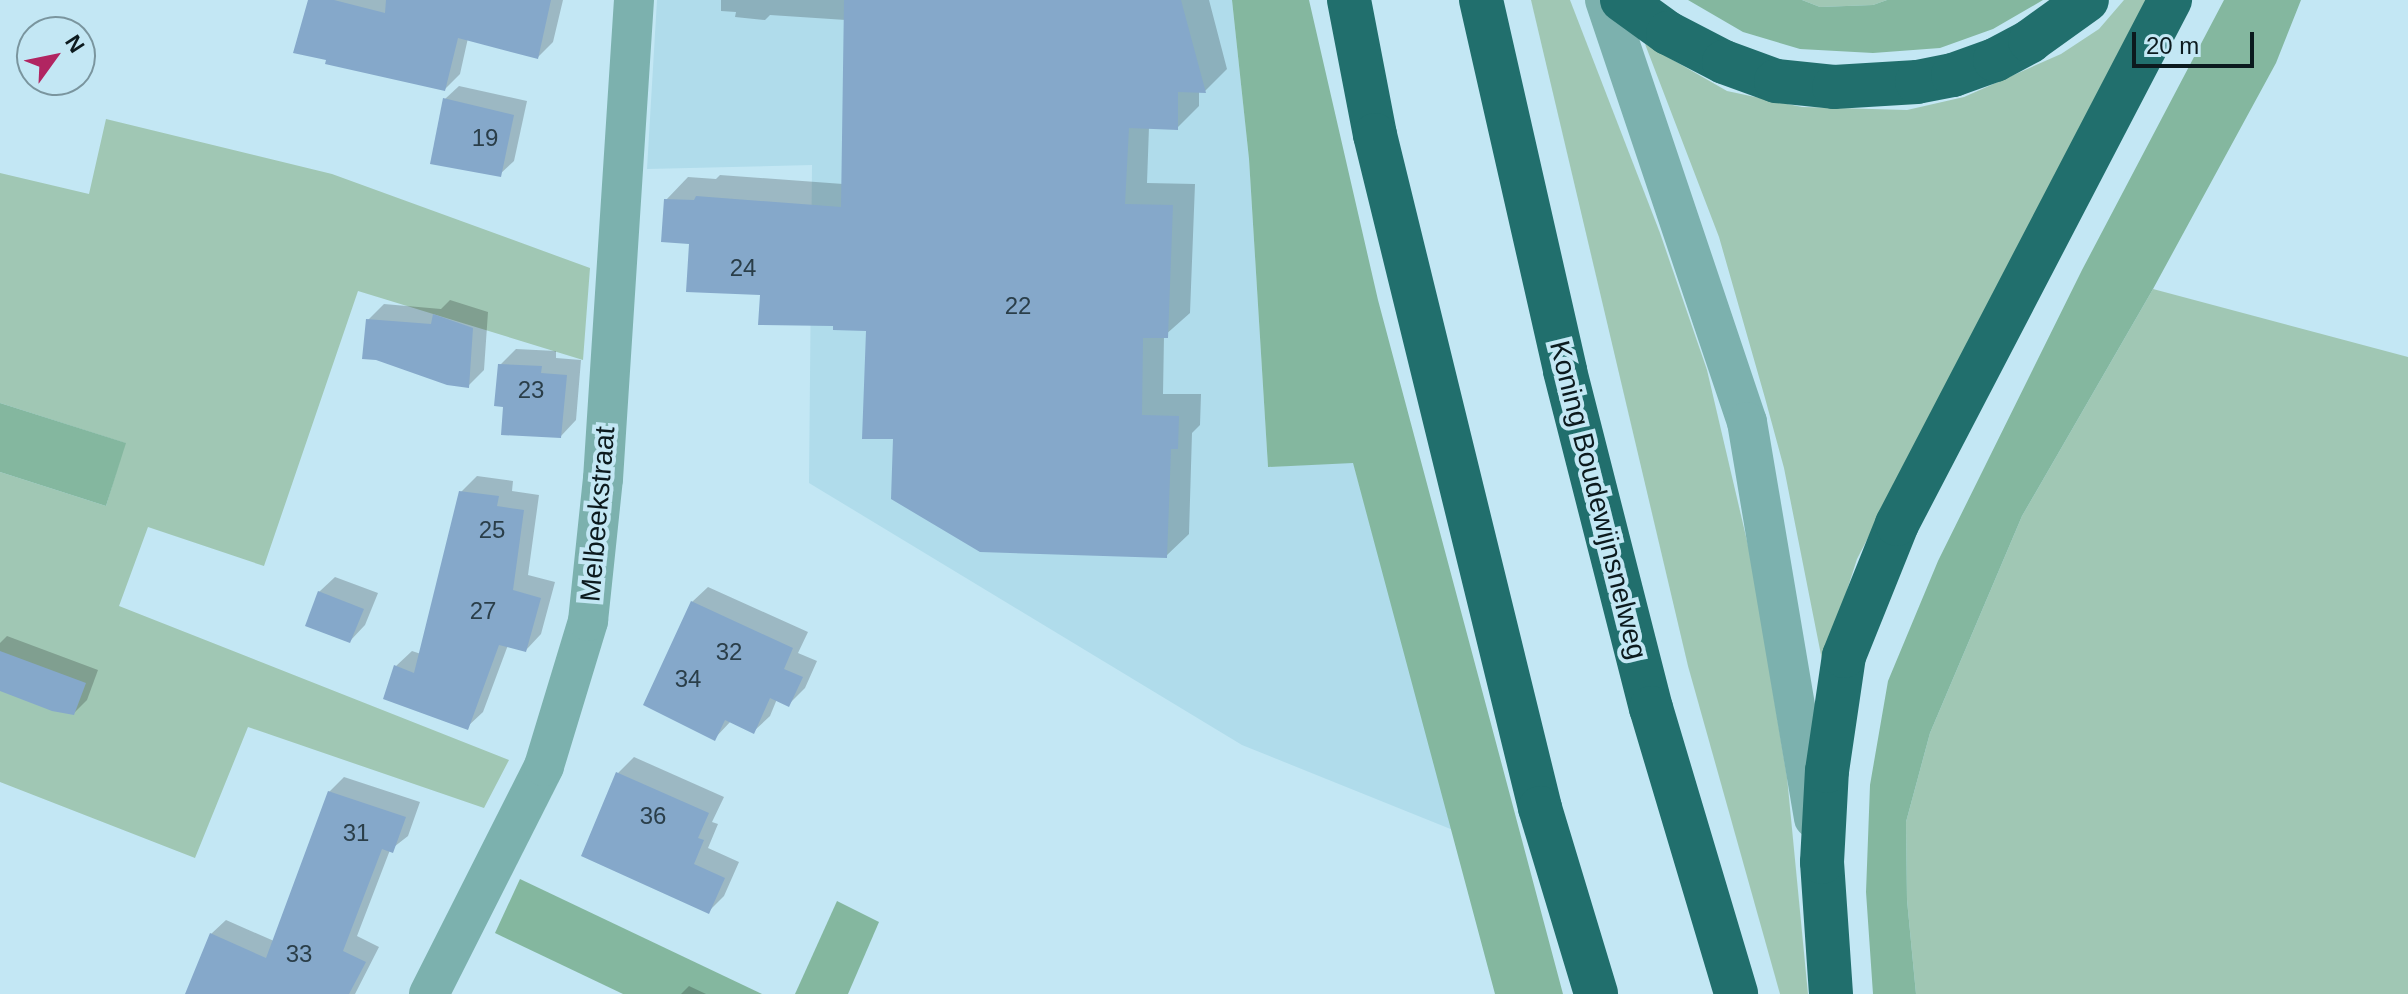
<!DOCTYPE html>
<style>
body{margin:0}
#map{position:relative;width:2408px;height:994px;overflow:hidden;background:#c3e7f4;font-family:Helvetica,sans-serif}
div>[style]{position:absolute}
.built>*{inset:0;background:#b0dceb}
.green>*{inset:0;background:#a0c7b4}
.forest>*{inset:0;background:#84b79f}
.shadow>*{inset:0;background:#0003}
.building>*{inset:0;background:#85a8ca}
.minor>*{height:40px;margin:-20px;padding:0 20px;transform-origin:20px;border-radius:20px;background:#7cb1ae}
.highway>*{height:44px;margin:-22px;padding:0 22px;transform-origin:22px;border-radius:22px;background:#216f6d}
span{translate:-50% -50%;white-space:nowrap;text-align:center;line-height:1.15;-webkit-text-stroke:8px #c3e7f4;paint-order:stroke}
.number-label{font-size:24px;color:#2a3e49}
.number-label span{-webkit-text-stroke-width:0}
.street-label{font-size:28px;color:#0c1a1e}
.north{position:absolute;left:16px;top:16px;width:80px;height:80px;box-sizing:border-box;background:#c3e7f4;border:2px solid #7a959e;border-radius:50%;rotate:57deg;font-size:22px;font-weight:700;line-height:32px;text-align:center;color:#0c1a1e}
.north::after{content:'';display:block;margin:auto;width:28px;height:36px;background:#b12561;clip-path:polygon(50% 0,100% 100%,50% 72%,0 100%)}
.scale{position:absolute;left:2132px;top:32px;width:122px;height:36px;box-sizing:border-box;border:4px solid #0c1a1e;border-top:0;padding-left:10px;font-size:24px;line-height:28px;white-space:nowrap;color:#0c1a1e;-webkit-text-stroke:6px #c3e7f4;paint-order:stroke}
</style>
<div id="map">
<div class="built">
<i style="clip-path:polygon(657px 0,1232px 0,1249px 159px,1268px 467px,1353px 462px,1453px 830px,1242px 745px,809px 483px,812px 165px,647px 169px)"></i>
</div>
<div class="green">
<i style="clip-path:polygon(1531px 0,1570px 0,1660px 233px,1707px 370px,1751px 558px,1787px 777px,1808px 994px,1780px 994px,1688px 666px)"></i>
<i style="clip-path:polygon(1802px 0,1887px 0,1873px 5px,1820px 7px)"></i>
<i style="clip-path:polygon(2124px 0,2147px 0,1857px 559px,1823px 665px,1784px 468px,1765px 398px,1719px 237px,1645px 44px,1727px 91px,1802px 107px,1907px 110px,1964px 97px,2061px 54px,2099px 29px)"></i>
<i style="clip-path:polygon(106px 119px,332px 174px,590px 268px,583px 360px,358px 291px,264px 566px,148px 527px,119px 606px,509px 760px,484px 808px,248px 727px,195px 858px,0 782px,0 472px,106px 506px,125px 443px,0 403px,0 173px,89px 194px)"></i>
<i style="clip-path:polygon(2153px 289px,2408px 357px,2408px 994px,1916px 994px,1907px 900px,1906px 822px,1930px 733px,2022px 516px)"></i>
</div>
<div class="forest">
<i style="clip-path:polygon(1232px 0,1309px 0,1378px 300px,1563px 994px,1495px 994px,1353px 463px,1268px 467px,1249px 159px)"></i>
<i style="clip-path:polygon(1688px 0,1802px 0,1820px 7px,1873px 5px,1887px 0,2043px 0,1993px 29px,1940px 48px,1873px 53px,1800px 49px,1743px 32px)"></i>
<i style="clip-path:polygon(2224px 0,2301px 0,2276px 63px,2153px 289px,2022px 516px,1930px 733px,1906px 822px,1907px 900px,1916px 994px,1873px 994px,1866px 892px,1870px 785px,1888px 681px,1938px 561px,2082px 270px)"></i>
<i style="clip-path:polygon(0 403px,126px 443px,106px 506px,0 472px)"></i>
<i style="clip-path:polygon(520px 879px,762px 994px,623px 994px,495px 933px)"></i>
<i style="clip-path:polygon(837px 901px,879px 922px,848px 994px,795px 994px)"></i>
</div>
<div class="shadow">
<i style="clip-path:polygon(310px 0,563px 0,553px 42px,538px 57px,468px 38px,460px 74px,445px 89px)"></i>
<i style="clip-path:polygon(721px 0,1209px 0,1227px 69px,1205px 91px,1199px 91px,1199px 106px,1177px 128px,1149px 127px,1147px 183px,1195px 184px,1190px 313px,1164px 336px,1163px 394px,1201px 394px,1200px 425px,1192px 433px,1189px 534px,1166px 556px,895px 437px,868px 329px,835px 324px,762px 293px,691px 242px,666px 200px,688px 177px,716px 179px,720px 175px,843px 184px,846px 20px,770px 15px,765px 20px,735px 17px,736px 12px,721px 11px)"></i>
<i style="clip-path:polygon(459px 86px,527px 101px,514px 161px,500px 174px,445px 99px)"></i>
<i style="clip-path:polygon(450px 300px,488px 312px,484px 370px,468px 386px,368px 320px,384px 304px,441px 309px)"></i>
<i style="clip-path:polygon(516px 349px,556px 351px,556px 358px,581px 360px,576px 420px,561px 436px,505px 405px,500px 365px)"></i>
<i style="clip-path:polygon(477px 476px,513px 481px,512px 491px,539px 495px,528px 575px,555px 582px,541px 634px,526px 650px,508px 645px,483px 712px,467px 727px,396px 666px,412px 651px,421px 654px,461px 492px)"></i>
<i style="clip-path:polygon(335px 577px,378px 593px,365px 625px,350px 641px,319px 592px)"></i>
<i style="clip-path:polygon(708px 587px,808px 632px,798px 653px,817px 661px,805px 688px,789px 704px,777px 699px,770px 716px,754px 731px,731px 721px,715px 738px,692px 602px)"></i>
<i style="clip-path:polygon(7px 636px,98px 670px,87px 700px,74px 713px,0 689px,0 643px)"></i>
<i style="clip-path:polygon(634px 757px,724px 797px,712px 822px,718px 824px,708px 848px,739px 862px,724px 896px,708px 912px,618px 773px)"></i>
<i style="clip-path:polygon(344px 777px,420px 802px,408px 836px,390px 850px,357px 936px,379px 947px,355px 994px,238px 994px,211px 934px,226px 920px,274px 941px,329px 792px)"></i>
<i style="clip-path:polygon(689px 986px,706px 994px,681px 994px)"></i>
</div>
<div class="building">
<i style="clip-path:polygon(308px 0,334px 0,385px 13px,386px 0,551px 0,538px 59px,458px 38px,445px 91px,325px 64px,326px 60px,293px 53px)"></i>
<i style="clip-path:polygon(844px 0,1181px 0,1206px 93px,1178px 92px,1178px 130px,1129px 128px,1125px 204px,1173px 205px,1168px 338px,1143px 338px,1142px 415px,1179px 416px,1178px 449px,1171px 449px,1167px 558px,980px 552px,891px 499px,893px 439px,862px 439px,866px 331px,833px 330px,833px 326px,758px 325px,760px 295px,686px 292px,689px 244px,661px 242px,664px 199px,694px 200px,696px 196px,841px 207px)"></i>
<i style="clip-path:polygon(443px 98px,514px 115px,501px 177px,430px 164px)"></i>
<i style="clip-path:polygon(433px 314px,473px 328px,469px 388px,447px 385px,376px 360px,362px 359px,366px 319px,431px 324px)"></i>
<i style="clip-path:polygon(498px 364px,542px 366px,541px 373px,567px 375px,561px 438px,501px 435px,503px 407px,494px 406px)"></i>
<i style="clip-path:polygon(459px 491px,499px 496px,497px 506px,524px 510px,513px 590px,541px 598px,526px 652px,499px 645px,468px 730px,383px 699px,394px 665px,414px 673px)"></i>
<i style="clip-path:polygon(318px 591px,364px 609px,350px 643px,305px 626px)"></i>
<i style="clip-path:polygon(691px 601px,793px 648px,784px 669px,803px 677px,789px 707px,770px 698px,754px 734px,725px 720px,715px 741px,643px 705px)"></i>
<i style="clip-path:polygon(0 651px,86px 683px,74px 715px,52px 711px,0 691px)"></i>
<i style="clip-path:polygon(616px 772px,709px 813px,698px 838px,704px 840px,694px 864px,725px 878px,709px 914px,581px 856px)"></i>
<i style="clip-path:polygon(328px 791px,406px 817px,393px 853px,382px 849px,343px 951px,366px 962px,349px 994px,185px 994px,210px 933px,266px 958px)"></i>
</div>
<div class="minor">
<i style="left:1605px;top:0;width:445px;rotate:71.4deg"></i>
<i style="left:1747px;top:422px;width:402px;rotate:80.4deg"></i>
<i style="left:429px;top:994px;width:255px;rotate:-63.2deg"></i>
<i style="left:544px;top:766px;width:152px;rotate:-73.1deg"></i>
<i style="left:588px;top:621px;width:143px;rotate:-84deg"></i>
<i style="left:603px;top:479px;width:480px;rotate:-86.3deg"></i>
</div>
<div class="highway">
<i style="left:1349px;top:0;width:137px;rotate:79.1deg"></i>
<i style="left:1375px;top:135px;width:693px;rotate:76.22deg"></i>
<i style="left:1540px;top:808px;width:194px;rotate:73.2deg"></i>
<i style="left:1481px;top:0;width:380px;rotate:77.2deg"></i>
<i style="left:1565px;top:371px;width:348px;rotate:75.7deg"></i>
<i style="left:1651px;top:708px;width:298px;rotate:73.4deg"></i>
<i style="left:1622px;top:0;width:57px;rotate:35.7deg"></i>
<i style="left:1668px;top:33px;width:63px;rotate:27.4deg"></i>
<i style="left:1724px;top:62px;width:55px;rotate:20.1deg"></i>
<i style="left:1776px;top:81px;width:58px;rotate:5.9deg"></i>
<i style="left:1834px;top:87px;width:83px;rotate:-3.4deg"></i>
<i style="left:1917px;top:82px;width:37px;rotate:-11deg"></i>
<i style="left:1953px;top:75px;width:45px;rotate:-19.7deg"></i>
<i style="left:1995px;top:60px;width:40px;rotate:-28deg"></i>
<i style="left:2030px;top:41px;width:70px;rotate:-35.7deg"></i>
<i style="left:1831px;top:994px;width:132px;rotate:-93.9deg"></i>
<i style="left:1822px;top:862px;width:91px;rotate:-86.9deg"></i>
<i style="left:1827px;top:771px;width:116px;rotate:-81.6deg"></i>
<i style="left:1844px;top:656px;width:142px;rotate:-68.1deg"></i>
<i style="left:1897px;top:524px;width:591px;rotate:-62.48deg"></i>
</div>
<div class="number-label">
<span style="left:485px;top:138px">19</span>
<span style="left:743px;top:268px">24</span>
<span style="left:1018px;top:306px">22</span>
<span style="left:531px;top:390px">23</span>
<span style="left:492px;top:530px">25</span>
<span style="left:483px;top:611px">27</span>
<span style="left:729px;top:652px">32</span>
<span style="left:688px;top:679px">34</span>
<span style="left:653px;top:816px">36</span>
<span style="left:356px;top:833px">31</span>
<span style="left:299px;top:954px">33</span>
</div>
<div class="street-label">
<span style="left:1598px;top:500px;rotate:76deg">Koning Boudewijnsnelweg</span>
<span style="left:598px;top:514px;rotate:-85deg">Melbeekstraat</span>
</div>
<div class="north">N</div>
<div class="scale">20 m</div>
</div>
